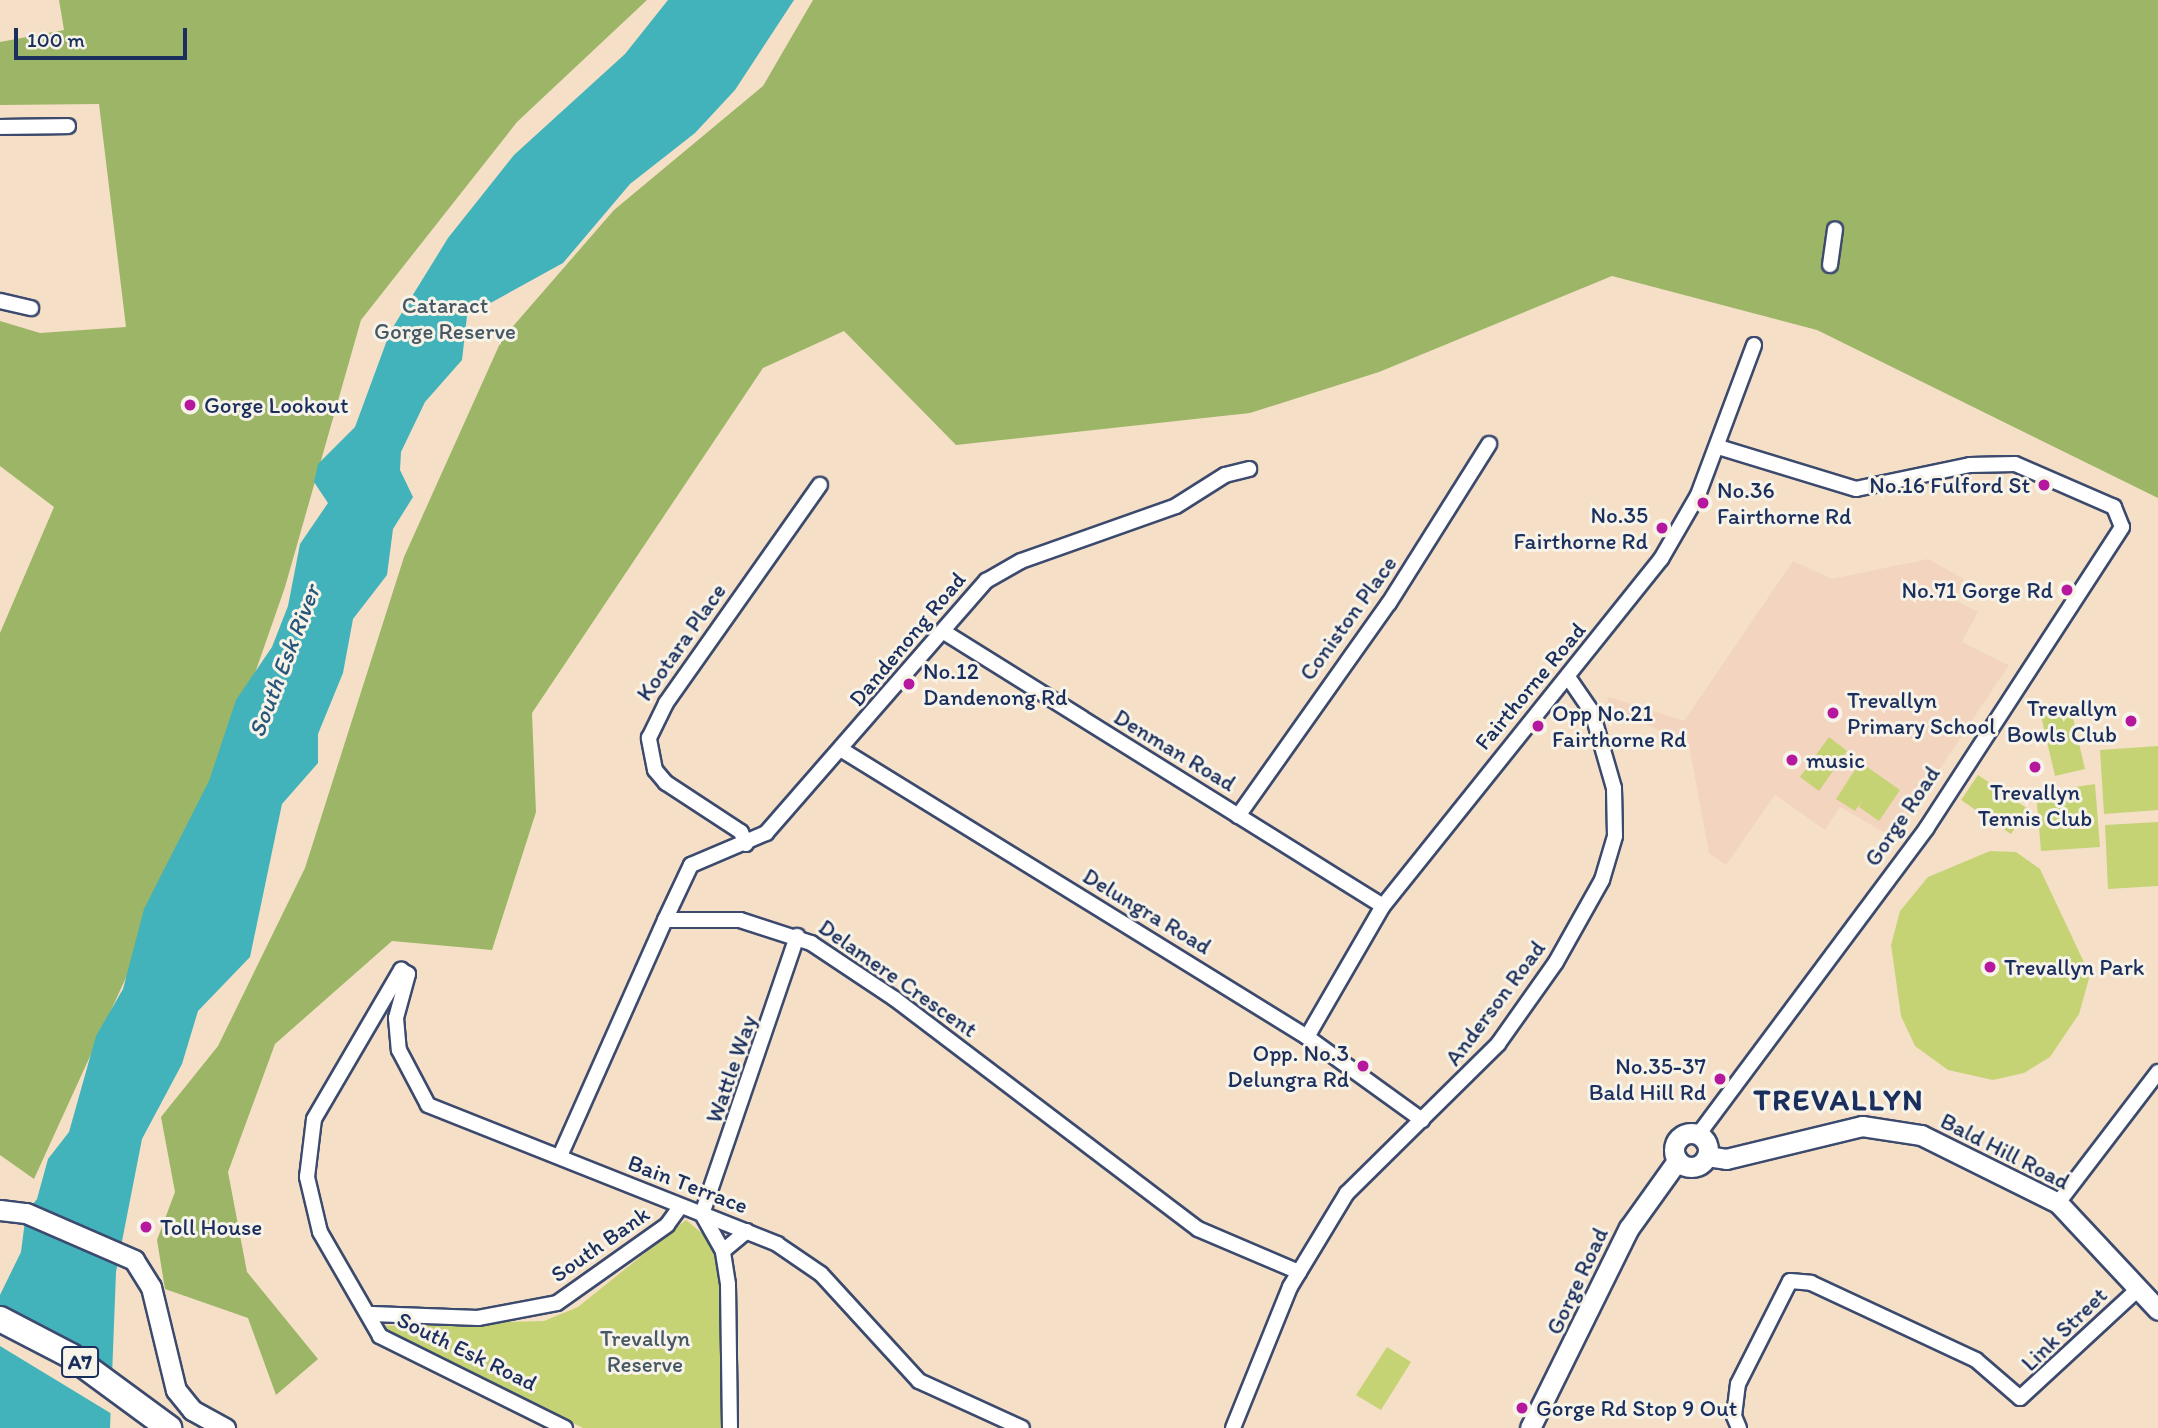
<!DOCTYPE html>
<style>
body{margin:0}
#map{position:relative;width:2158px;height:1428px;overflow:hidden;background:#f5e0c7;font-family:Itim,sans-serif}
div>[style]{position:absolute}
.built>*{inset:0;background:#f3d4bf}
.green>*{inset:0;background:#c5d375}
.forest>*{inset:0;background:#9cb566}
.water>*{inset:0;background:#42b2bb}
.pier>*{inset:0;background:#f5e0c7}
.roads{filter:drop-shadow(2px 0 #3c4a6e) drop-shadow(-2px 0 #3c4a6e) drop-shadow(0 2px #3c4a6e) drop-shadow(0 -2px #3c4a6e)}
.street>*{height:14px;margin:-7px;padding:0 7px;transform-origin:7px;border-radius:7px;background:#fff}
.secondary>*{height:19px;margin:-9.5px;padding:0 9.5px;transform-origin:9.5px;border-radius:9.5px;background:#fff}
.secondary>.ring{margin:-9.5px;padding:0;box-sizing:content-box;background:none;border:19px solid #fff;border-radius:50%}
.highway>*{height:24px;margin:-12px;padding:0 12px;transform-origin:12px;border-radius:12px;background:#fff}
.dots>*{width:19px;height:19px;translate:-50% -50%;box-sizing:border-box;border:4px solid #f7f3e8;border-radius:50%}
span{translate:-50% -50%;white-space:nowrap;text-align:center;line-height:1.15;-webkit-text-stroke:6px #f7f3e8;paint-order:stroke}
.shield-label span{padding:2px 5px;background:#f7f3e8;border:2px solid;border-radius:5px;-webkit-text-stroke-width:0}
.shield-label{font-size:21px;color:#1b2f5e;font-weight:700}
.park-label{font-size:23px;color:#465864}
.poi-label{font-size:23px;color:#1b2f5e}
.left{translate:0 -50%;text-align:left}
.right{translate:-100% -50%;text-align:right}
.street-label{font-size:23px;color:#1b2f5e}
.water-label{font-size:24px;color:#27567a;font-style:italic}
.district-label{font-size:30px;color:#1b2f5e;font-weight:700;letter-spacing:2px}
.scale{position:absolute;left:14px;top:28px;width:173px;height:32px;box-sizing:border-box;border:4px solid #1b2f5e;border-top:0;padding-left:9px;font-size:21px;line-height:24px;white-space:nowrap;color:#1b2f5e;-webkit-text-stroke:5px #f7f3e8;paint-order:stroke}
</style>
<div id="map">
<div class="built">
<i style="clip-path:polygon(1928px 559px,1964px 579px,1955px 600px,1978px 612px,1962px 642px,2009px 665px,1894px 838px,1840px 807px,1825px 830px,1775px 795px,1726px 865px,1709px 853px,1689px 745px,1606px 705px,1609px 697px,1684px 721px,1793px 561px,1832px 579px)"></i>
</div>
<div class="green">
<i style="clip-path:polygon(2071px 709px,2085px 769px,2055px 776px,2041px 716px)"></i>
<i style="clip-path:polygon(1829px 737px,1847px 751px,1819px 791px,1800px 777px)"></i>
<i style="clip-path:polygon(2158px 746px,2158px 810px,2104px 814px,2100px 750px)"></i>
<i style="clip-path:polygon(1860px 762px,1900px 790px,1879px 821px,1859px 807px,1862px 801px,1855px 811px,1836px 799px)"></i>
<i style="clip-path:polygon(1978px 775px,2028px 809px,2011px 834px,1961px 800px)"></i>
<i style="clip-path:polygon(2095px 784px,2100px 847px,2041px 851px,2036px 793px)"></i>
<i style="clip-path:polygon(2158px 822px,2158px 886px,2108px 889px,2105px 825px)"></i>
<i style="clip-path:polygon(1990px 851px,2016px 852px,2040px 869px,2090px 975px,2079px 1014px,2050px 1057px,2024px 1073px,1993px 1080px,1948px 1070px,1915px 1046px,1901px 1016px,1891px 945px,1900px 911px,1928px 877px)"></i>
<i style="clip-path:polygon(686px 1220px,709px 1239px,721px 1278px,721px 1428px,583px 1428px,379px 1326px,544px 1321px,578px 1307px)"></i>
<i style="clip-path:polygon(1387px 1347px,1411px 1362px,1381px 1410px,1356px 1395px)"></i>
</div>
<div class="forest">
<i style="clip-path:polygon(59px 0,647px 0,517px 122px,361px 320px,285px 587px,223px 765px,34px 1179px,0 1155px,0 633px,54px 507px,0 466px,0 321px,40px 333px,126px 327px,99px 104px,0 105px,0 42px,64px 30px)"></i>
<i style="clip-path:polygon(813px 0,2158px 0,2158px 498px,1817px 330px,1612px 276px,1379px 372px,1250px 413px,956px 445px,844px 331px,763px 368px,532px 713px,536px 812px,492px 950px,392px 941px,275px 1044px,228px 1172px,247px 1272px,318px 1359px,276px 1395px,248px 1318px,165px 1289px,157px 1240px,175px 1192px,161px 1117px,218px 1046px,305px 868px,404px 557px,502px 339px,614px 210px,763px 86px)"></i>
</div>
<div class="water">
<i style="clip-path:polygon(668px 0,794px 0,735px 90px,695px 133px,630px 184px,563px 263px,467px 316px,462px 360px,425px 402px,401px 452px,400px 470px,413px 497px,393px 529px,387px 575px,353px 619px,343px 673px,318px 734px,318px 763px,282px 804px,250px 957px,198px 1011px,182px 1064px,142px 1139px,116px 1272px,110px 1428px,0 1428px,0 1295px,21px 1252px,26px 1213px,37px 1199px,48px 1159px,69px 1132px,96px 1036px,123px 989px,144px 909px,209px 781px,236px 700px,272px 647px,288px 606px,300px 544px,328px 503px,314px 482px,318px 464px,355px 427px,390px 332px,448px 238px,514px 155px,625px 54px)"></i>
</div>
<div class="pier">
<i style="clip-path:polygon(0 1312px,114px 1374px,112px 1414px,0 1346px)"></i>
</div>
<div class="roads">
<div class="street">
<i style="left:0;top:127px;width:68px;rotate:-0.8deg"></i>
<i style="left:1830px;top:265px;width:36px;rotate:-82deg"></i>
<i style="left:0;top:301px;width:32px;rotate:13deg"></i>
<i style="left:944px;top:632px;width:517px;rotate:31.97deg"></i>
<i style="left:842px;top:750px;width:546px;rotate:31.68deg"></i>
<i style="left:1307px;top:1037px;width:142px;rotate:35.8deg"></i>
<i style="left:1238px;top:816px;width:261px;rotate:-54.7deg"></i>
<i style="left:1389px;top:603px;width:188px;rotate:-57.8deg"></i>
<i style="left:746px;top:844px;width:13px;rotate:-113deg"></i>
<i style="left:741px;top:832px;width:90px;rotate:-146.8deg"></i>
<i style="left:666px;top:783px;width:17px;rotate:-130deg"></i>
<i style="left:655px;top:770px;width:33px;rotate:-101deg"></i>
<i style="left:649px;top:738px;width:39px;rotate:-64deg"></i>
<i style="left:666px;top:703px;width:267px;rotate:-54.8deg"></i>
<i style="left:665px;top:920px;width:61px;rotate:-64.7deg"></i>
<i style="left:691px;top:865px;width:82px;rotate:-23.1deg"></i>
<i style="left:766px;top:833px;width:335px;rotate:-48.9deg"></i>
<i style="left:986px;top:581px;width:40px;rotate:-29.7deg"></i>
<i style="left:1021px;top:561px;width:164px;rotate:-19.5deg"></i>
<i style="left:1176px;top:506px;width:58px;rotate:-32.3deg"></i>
<i style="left:1225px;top:475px;width:25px;rotate:-14deg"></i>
<i style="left:1307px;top:1037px;width:151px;rotate:-59.9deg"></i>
<i style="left:1383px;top:906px;width:445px;rotate:-51.3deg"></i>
<i style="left:1661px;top:559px;width:74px;rotate:-60deg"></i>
<i style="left:1698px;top:495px;width:160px;rotate:-69.5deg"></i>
<i style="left:1698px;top:1135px;width:382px;rotate:-53.3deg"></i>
<i style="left:1926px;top:829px;width:360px;rotate:-57deg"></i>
<i style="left:2122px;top:527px;width:22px;rotate:-112deg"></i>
<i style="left:2114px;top:507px;width:108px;rotate:-156.5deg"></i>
<i style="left:2015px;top:464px;width:45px;rotate:178.7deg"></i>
<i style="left:1970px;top:465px;width:116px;rotate:168.1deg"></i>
<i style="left:1856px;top:489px;width:143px;rotate:-163deg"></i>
<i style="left:560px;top:1156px;width:258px;rotate:-66deg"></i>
<i style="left:665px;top:920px;width:75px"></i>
<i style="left:740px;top:920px;width:75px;rotate:17.9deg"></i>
<i style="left:811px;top:943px;width:101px;rotate:33.7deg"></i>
<i style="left:895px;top:999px;width:380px;rotate:37.2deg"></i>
<i style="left:1198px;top:1229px;width:110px;rotate:23.1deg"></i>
<i style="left:2058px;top:1203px;width:165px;rotate:-52.6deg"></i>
<i style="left:723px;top:1251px;width:31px;rotate:-40deg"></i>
<i style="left:372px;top:1314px;width:106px;rotate:2.2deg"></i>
<i style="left:478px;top:1318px;width:80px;rotate:-10.8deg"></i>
<i style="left:557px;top:1303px;width:135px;rotate:-35.3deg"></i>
<i style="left:667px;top:1225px;width:22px;rotate:-54deg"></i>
<i style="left:565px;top:1428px;width:207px;rotate:-153.6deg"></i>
<i style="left:380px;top:1336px;width:120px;rotate:-120deg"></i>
<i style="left:320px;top:1232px;width:57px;rotate:-103.3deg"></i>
<i style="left:307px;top:1177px;width:58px;rotate:-83.1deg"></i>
<i style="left:314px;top:1119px;width:173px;rotate:-59.7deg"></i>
<i style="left:401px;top:970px;width:8px;rotate:30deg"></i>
<i style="left:408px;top:974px;width:46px;rotate:105.3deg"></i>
<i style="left:396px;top:1018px;width:32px;rotate:85deg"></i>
<i style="left:399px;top:1050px;width:62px;rotate:62.2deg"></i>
<i style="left:428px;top:1105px;width:376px;rotate:21.7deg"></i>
<i style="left:777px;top:1244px;width:53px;rotate:34.3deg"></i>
<i style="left:821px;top:1274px;width:145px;rotate:47.5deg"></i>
<i style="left:919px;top:1381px;width:113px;rotate:24.5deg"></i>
<i style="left:730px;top:1428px;width:144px;rotate:-90.8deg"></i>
<i style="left:728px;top:1284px;width:33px;rotate:-99deg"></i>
<i style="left:723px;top:1251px;width:43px;rotate:-119.6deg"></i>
<i style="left:702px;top:1214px;width:294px;rotate:-71.1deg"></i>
<i style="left:1233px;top:1428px;width:152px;rotate:-68deg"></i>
<i style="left:1290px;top:1287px;width:110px;rotate:-58.8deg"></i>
<i style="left:1347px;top:1193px;width:212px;rotate:-44.6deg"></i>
<i style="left:1498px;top:1044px;width:100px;rotate:-54.7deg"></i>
<i style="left:1556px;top:962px;width:94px;rotate:-60.7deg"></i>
<i style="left:1602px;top:880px;width:46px;rotate:-73.5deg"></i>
<i style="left:1615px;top:836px;width:48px;rotate:-91.2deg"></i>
<i style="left:1614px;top:788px;width:79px;rotate:-106.1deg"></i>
<i style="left:1592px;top:712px;width:42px;rotate:-124.4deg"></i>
<i style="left:1739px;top:1428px;width:13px;rotate:-113deg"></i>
<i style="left:1734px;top:1416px;width:32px;rotate:-83deg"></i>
<i style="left:1738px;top:1384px;width:115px;rotate:-63.2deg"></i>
<i style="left:1790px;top:1281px;width:21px;rotate:5deg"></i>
<i style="left:1811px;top:1283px;width:182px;rotate:25deg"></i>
<i style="left:1976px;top:1360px;width:58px;rotate:40.8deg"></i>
<i style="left:2020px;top:1398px;width:161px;rotate:-42.7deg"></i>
</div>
<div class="secondary">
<i class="ring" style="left:1674px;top:1133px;width:15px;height:15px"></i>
<i style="left:1707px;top:1156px;width:19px;rotate:9deg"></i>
<i style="left:1726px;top:1159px;width:140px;rotate:-13.6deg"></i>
<i style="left:1862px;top:1126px;width:60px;rotate:8.7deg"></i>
<i style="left:1921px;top:1135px;width:153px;rotate:26.4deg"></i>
<i style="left:2058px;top:1203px;width:146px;rotate:46.9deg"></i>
<i style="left:0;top:1210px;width:26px;rotate:7deg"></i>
<i style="left:26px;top:1213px;width:118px;rotate:23.5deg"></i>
<i style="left:134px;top:1260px;width:32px;rotate:58deg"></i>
<i style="left:151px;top:1287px;width:106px;rotate:76.4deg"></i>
<i style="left:176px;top:1390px;width:26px;rotate:51deg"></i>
<i style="left:192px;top:1410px;width:38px;rotate:29deg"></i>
<i style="left:1530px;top:1428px;width:223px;rotate:-63.7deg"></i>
<i style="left:1629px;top:1228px;width:82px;rotate:-54.4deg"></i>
</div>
<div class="highway">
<i style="left:0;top:1319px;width:80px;rotate:27.5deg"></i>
<i style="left:71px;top:1356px;width:122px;rotate:36.3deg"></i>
</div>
</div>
<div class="dots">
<i style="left:190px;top:405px;background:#b5179e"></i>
<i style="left:2044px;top:485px;background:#b5179e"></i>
<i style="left:1703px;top:503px;background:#b5179e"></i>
<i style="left:1662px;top:528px;background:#b5179e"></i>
<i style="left:2067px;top:590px;background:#b5179e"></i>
<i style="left:909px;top:684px;background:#b5179e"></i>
<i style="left:1833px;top:713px;background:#b5179e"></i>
<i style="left:2131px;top:721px;background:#b5179e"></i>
<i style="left:1538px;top:726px;background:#b5179e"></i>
<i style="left:1792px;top:760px;background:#b5179e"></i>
<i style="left:2035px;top:767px;background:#b5179e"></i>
<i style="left:1990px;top:967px;background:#b5179e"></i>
<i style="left:1363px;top:1066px;background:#b5179e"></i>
<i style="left:1720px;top:1079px;background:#b5179e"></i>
<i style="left:146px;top:1227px;background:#b5179e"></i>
<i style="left:1522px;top:1408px;background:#b5179e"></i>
</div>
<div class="shield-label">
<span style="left:80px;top:1362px">A7</span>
</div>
<div class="park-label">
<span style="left:445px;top:318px">Cataract<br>Gorge Reserve</span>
<span style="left:645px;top:1351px">Trevallyn<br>Reserve</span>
</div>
<div class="poi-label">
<span class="left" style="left:204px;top:405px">Gorge Lookout</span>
<span class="right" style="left:2030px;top:485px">No.16 Fulford St</span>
<span class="left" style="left:1717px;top:503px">No.36<br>Fairthorne Rd</span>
<span class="right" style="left:1648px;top:528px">No.35<br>Fairthorne Rd</span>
<span class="right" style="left:2053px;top:590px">No.71 Gorge Rd</span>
<span class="left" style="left:923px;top:684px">No.12<br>Dandenong Rd</span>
<span class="left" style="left:1847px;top:713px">Trevallyn<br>Primary School</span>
<span class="right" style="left:2117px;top:721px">Trevallyn<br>Bowls Club</span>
<span class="left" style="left:1552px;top:726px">Opp No.21<br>Fairthorne Rd</span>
<span class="left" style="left:1806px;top:760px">music</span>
<span style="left:2035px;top:805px">Trevallyn<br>Tennis Club</span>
<span class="left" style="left:2004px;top:967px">Trevallyn Park</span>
<span class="right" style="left:1349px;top:1066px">Opp. No.3<br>Delungra Rd</span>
<span class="right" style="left:1706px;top:1079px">No.35-37<br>Bald Hill Rd</span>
<span class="left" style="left:160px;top:1227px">Toll House</span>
<span class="left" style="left:1536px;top:1408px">Gorge Rd Stop 9 Out</span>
</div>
<div class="street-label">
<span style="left:1348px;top:618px;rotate:-54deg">Coniston Place</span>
<span style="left:907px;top:639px;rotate:-50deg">Dandenong Road</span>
<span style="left:681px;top:642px;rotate:-55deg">Kootara Place</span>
<span style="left:1530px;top:686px;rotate:-50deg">Fairthorne Road</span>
<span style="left:1175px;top:750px;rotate:31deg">Denman Road</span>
<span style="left:1902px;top:816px;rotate:-56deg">Gorge Road</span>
<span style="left:1147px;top:911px;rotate:31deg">Delungra Road</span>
<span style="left:898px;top:978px;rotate:35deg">Delamere Crescent</span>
<span style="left:1495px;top:1003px;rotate:-53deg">Anderson Road</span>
<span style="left:731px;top:1069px;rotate:-71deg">Wattle Way</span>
<span style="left:2005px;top:1151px;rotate:27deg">Bald Hill Road</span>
<span style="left:688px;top:1184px;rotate:21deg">Bain Terrace</span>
<span style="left:600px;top:1244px;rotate:-35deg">South Bank</span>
<span style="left:1577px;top:1281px;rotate:-65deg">Gorge Road</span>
<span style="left:2064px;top:1329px;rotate:-44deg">Link Street</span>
<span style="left:467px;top:1351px;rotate:26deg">South Esk Road</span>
</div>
<div class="water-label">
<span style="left:284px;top:661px;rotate:-69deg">South Esk River</span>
</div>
<div class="district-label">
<span style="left:1839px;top:1100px">TREVALLYN</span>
</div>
<div class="scale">100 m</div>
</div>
